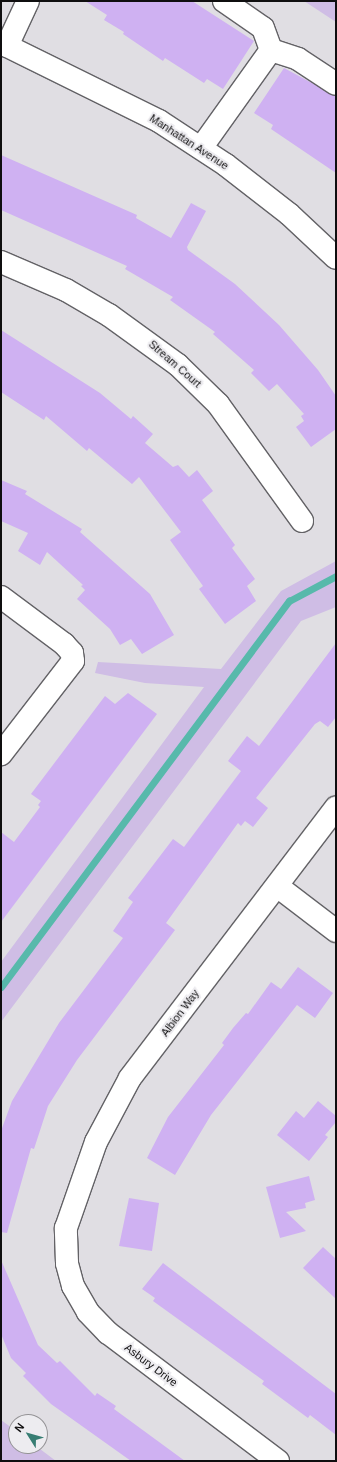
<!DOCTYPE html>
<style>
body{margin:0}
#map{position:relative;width:337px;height:1462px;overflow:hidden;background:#e0dee3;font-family:Arial,sans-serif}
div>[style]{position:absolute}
.green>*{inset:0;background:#cfbde5}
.stream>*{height:7px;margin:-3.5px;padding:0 3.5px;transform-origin:3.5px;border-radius:3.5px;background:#57b9ab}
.building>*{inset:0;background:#cfb1f2}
.roads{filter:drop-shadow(1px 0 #636266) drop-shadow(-1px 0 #636266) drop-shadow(0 1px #636266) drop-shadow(0 -1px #636266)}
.minor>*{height:22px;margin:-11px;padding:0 11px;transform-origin:11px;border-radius:11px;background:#fff}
span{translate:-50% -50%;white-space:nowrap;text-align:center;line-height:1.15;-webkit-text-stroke:4px #edecf0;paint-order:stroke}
.street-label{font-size:11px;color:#0f0e0f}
.frame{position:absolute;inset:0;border:2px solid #0f0e0f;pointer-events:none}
.north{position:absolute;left:8px;top:1414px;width:40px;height:40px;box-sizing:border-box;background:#edecf0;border:1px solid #949396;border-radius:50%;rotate:307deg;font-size:11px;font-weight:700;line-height:16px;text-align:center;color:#0f0e0f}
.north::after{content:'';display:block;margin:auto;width:14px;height:18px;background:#377d73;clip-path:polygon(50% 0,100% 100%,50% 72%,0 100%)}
</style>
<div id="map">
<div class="green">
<i style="clip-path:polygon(304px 1px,336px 1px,336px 22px)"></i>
<i style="clip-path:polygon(336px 561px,336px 607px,301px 621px,1px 1022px,1px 962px,204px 687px,145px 683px,95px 673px,98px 662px,221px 669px,281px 591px)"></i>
<i style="clip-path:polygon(1px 1420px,16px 1431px,16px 1446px,36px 1446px,56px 1461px,1px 1461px)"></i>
</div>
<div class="stream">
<i style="left:1px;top:987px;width:482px;rotate:-53.3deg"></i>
<i style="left:289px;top:601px;width:53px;rotate:-28deg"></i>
</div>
<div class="building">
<i style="clip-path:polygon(85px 1px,192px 1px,254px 41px,223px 89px,207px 79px,204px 83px,165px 58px,163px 61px,123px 34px,124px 32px,104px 20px,107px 15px)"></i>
<i style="clip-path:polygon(284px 68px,336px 96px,336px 173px,271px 129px,273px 125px,254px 113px)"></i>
<i style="clip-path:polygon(1px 155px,137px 215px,136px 218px,171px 238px,191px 203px,206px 211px,187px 247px,188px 250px,235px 284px,279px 325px,318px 370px,336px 396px,336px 429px,311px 447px,296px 427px,304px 421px,301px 416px,304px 414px,277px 384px,269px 391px,251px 373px,254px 370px,213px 334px,215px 332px,170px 300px,173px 297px,125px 269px,127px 266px,1px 210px)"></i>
<i style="clip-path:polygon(1px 330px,100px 393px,131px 419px,133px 416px,153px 434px,145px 443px,173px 467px,178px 465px,189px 477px,197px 470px,213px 491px,202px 500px,235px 545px,232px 548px,255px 579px,247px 586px,256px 601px,225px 624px,199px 589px,203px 586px,170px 540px,181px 532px,139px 477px,132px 484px,89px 448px,87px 451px,46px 416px,44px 420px,1px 392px)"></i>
<i style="clip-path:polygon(1px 480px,27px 491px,25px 494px,82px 529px,80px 532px,150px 594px,174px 635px,142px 654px,131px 639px,120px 645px,110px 629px,77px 599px,85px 590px,81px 586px,83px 585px,47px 552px,40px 565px,18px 551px,28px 533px,1px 521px)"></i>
<i style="clip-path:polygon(336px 643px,336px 717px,328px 727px,320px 721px,315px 724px,256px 798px,268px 808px,253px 827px,245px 821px,241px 826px,238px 823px,166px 923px,175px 930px,77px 1060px,48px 1106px,34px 1149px,31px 1148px,7px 1233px,1px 1232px,1px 1131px,12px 1101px,59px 1023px,123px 938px,113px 931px,133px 902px,128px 898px,173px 839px,184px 847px,241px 771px,228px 761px,247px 736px,259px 746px)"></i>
<i style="clip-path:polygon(128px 693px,157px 714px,1px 922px,1px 832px,14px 842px,40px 807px,38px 805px,41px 801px,31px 794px,105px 696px,115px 704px)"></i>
<i style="clip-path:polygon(298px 967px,333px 993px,315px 1018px,297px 1005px,211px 1115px,175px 1175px,147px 1158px,168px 1117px,224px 1045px,222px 1043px,233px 1028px,246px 1013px,248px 1014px,271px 982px,281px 989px)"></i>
<i style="clip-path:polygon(318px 1101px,336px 1116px,336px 1122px,325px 1135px,328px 1137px,309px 1161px,277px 1135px,296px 1111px,304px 1118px)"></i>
<i style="clip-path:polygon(309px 1176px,315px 1200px,305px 1203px,306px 1208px,286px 1212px,306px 1231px,280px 1238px,266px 1187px)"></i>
<i style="clip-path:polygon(129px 1198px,159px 1203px,152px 1251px,119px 1246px)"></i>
<i style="clip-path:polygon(323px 1247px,336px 1259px,336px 1299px,303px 1268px)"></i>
<i style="clip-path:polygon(1px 1260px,38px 1345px,57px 1363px,60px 1361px,95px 1396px,97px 1393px,116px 1406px,114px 1409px,185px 1461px,131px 1461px,51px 1404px,23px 1376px,26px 1373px,11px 1358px,1px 1334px)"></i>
<i style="clip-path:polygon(163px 1263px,336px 1394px,336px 1435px,310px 1415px,308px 1418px,262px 1384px,264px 1381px,153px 1301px,155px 1298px,142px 1289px)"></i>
</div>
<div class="roads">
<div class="minor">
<i style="left:224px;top:1px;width:47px;rotate:34.7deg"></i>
<i style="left:263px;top:28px;width:23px;rotate:70deg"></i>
<i style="left:1px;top:43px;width:176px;rotate:26.3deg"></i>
<i style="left:159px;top:121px;width:80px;rotate:33.3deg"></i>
<i style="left:226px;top:165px;width:80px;rotate:37.9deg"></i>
<i style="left:289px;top:214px;width:64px;rotate:43.1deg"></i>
<i style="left:7px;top:46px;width:50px;rotate:-65deg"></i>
<i style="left:201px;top:148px;width:120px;rotate:-54.5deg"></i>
<i style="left:271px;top:50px;width:28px;rotate:18deg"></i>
<i style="left:298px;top:59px;width:45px;rotate:33.3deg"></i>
<i style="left:1px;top:262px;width:71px;rotate:23.3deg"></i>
<i style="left:66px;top:290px;width:50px;rotate:30.2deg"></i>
<i style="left:109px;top:315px;width:85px;rotate:35.9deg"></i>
<i style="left:178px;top:365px;width:56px;rotate:44.3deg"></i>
<i style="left:218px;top:404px;width:144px;rotate:54.3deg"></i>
<i style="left:1px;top:597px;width:79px;rotate:36.7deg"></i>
<i style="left:64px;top:644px;width:12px;rotate:48deg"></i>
<i style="left:72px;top:653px;width:8px;rotate:83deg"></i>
<i style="left:73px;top:661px;width:118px;rotate:127.7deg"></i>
<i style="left:277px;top:886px;width:74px;rotate:37.3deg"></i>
<i style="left:278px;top:1461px;width:213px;rotate:-143deg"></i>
<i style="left:108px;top:1333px;width:29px;rotate:-134deg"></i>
<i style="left:88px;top:1312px;width:30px;rotate:-120deg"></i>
<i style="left:73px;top:1286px;width:24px;rotate:-105deg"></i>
<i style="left:67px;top:1263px;width:35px;rotate:-92deg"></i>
<i style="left:66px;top:1228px;width:91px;rotate:-70.8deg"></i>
<i style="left:96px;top:1142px;width:72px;rotate:-62deg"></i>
<i style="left:130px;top:1078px;width:340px;rotate:-52.7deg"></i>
</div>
</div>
<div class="street-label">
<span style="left:189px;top:142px;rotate:33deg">Manhattan Avenue</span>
<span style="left:175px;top:364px;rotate:41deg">Stream Court</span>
<span style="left:180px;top:1013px;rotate:-53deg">Albion Way</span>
<span style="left:151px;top:1365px;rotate:37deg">Asbury Drive</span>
</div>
<div class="frame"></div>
<div class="north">N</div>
</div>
